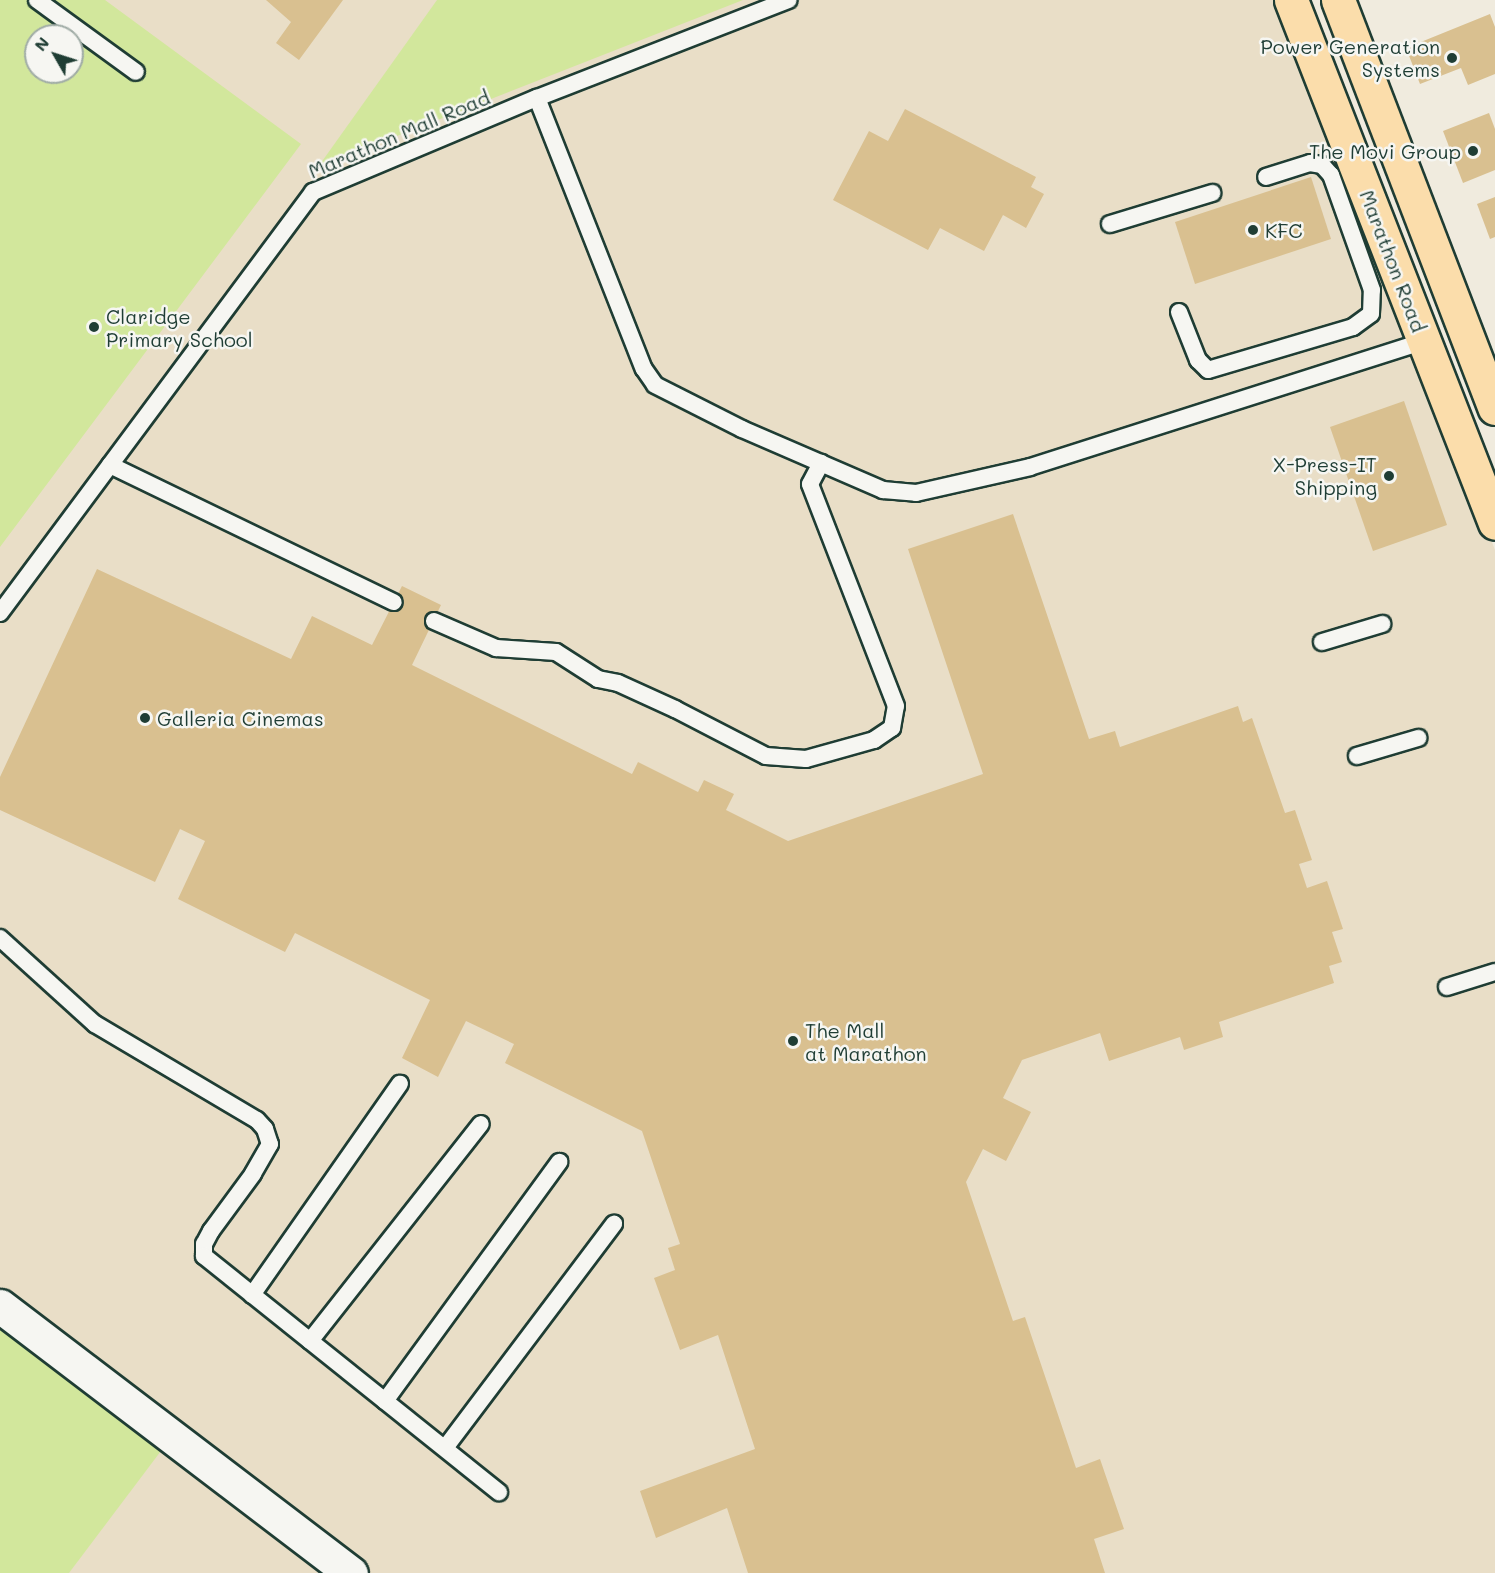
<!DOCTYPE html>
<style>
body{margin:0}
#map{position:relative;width:1495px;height:1573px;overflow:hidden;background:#f0ebde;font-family:Mali,sans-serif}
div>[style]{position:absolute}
.built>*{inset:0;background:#e9dec7}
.green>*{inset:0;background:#d2e79c}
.building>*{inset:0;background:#d9c090}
.roads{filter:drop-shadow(2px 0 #1f3d34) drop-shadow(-2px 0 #1f3d34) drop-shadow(0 2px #1f3d34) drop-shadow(0 -2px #1f3d34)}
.service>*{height:16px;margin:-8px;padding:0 8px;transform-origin:8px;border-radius:8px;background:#f6f6f2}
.minor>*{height:33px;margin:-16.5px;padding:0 16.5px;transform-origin:16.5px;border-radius:16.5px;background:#f6f6f2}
.primary>*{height:33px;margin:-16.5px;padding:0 16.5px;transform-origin:16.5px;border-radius:16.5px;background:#fbddab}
.dots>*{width:16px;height:16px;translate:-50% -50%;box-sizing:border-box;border:3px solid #f6f6f2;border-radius:50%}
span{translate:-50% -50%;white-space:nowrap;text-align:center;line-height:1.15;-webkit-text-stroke:5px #f6f6f2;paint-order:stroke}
.poi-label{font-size:20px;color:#1f3d34}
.right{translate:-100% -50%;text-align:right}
.left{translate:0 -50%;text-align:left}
.street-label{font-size:20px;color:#1f3d34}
.north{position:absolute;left:24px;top:24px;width:60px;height:60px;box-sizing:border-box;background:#f6f6f2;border:2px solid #a0aca6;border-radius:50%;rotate:309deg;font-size:16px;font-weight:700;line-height:24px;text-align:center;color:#1f3d34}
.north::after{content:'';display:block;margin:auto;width:21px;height:27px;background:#1f3d34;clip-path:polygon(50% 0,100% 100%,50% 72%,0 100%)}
</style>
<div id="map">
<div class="built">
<i style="clip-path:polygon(evenodd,0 0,1298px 0,1433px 389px,1495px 550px,1495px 1573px,0 1573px,0 0,36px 36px,72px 36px,72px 72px,36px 72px,36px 36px)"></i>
</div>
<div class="green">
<i style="clip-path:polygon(evenodd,0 0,105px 0,301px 144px,0 547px,0 0,36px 36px,72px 36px,72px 72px,36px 72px,36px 36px)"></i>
<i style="clip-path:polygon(437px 0,743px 0,318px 167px)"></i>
<i style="clip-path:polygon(0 1319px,173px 1435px,69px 1573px,0 1573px)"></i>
</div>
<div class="building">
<i style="clip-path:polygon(266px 0,343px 0,299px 60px,276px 43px,291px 22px)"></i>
<i style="clip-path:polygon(1490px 14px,1495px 27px,1495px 74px,1468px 85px,1461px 68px,1420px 84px,1406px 48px)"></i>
<i style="clip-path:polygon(905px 109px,1036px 177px,1031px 187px,1044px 194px,1026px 228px,1003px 215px,984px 251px,940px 228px,928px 250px,833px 200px,869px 131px,888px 141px)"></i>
<i style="clip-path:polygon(1489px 113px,1495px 129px,1495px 170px,1463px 183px,1443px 131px)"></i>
<i style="clip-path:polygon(1311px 177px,1331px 239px,1195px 284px,1175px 222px)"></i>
<i style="clip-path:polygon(1495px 197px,1495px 237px,1490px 239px,1477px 204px)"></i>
<i style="clip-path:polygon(1404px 401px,1447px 525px,1373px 551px,1330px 427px)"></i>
<i style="clip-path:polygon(1013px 514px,1089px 739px,1115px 731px,1120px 747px,1238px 706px,1243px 722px,1252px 718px,1285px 813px,1295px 810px,1312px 860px,1299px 864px,1307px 888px,1327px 881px,1343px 929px,1332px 932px,1342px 962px,1329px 966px,1334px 983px,1219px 1022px,1223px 1037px,1184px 1050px,1180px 1037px,1109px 1061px,1100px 1033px,1022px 1060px,1003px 1098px,1031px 1112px,1006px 1161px,983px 1149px,966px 1182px,1013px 1321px,1025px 1317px,1076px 1468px,1100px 1459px,1124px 1529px,1094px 1539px,1105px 1573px,748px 1573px,727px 1508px,656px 1538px,640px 1491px,755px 1449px,718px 1335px,680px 1350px,654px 1278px,675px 1270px,668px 1248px,680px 1244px,642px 1131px,505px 1063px,514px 1044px,466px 1021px,438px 1077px,402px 1058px,430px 1000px,295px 933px,285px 952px,178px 899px,205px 841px,180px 829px,155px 882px,0 810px,0 777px,97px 569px,291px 659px,312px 616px,372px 645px,402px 586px,441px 605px,412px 665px,632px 774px,638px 762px,698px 792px,704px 780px,734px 794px,726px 810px,788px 841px,983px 774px,908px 549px)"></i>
</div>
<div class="roads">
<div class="service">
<i style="left:37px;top:0;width:122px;rotate:36deg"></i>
<i style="left:537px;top:98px;width:291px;rotate:68.5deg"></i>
<i style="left:644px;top:369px;width:19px;rotate:55deg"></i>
<i style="left:655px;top:385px;width:97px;rotate:26.8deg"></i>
<i style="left:742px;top:429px;width:154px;rotate:23.4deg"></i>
<i style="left:883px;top:490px;width:33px;rotate:5deg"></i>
<i style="left:916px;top:493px;width:117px;rotate:-12.8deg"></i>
<i style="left:1030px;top:467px;width:414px;rotate:-17.7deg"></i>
<i style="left:1110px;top:224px;width:107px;rotate:-16.9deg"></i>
<i style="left:1179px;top:312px;width:52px;rotate:68.4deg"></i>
<i style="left:1198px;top:360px;width:14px;rotate:45deg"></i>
<i style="left:1208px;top:370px;width:151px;rotate:-16.5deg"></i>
<i style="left:1353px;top:327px;width:22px;rotate:-36deg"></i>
<i style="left:1371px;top:314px;width:24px;rotate:-88deg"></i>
<i style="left:1372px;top:290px;width:122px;rotate:-109.6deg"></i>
<i style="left:1331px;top:175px;width:13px;rotate:-132deg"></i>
<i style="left:1322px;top:165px;width:12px;rotate:-171deg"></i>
<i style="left:1310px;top:163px;width:46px;rotate:162.3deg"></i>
<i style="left:110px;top:465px;width:315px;rotate:25.8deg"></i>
<i style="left:0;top:613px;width:525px;rotate:-53.37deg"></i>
<i style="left:313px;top:192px;width:243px;rotate:-22.8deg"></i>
<i style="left:537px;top:98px;width:270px;rotate:-21.3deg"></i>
<i style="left:434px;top:621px;width:68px;rotate:23.5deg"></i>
<i style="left:496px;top:648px;width:60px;rotate:3.8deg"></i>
<i style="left:556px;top:652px;width:50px;rotate:32.7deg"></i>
<i style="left:598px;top:679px;width:20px;rotate:11deg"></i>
<i style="left:618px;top:683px;width:63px;rotate:24.5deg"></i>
<i style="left:675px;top:709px;width:102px;rotate:27.3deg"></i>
<i style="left:766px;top:756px;width:40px;rotate:4.3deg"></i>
<i style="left:806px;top:759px;width:71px;rotate:-15.6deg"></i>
<i style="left:874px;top:740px;width:22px;rotate:-34deg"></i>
<i style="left:892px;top:728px;width:22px;rotate:-80deg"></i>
<i style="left:896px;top:706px;width:238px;rotate:-111.2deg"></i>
<i style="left:810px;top:484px;width:24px;rotate:-62deg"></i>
<i style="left:1322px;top:642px;width:63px;rotate:-16.7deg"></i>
<i style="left:1357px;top:756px;width:64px;rotate:-16.4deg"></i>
<i style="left:0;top:938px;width:128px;rotate:42.2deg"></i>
<i style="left:95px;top:1024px;width:188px;rotate:30.7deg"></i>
<i style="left:257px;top:1120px;width:12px;rotate:48deg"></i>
<i style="left:265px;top:1129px;width:16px;rotate:72deg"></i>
<i style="left:270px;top:1144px;width:34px;rotate:120deg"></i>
<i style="left:253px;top:1174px;width:71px;rotate:126.4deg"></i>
<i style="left:211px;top:1231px;width:15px;rotate:118deg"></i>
<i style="left:204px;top:1244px;width:12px;rotate:90deg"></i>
<i style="left:204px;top:1256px;width:378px;rotate:38.7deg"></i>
<i style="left:1447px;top:987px;width:50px;rotate:-17.4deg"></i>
<i style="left:252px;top:1295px;width:258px;rotate:-55deg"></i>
<i style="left:310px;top:1341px;width:276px;rotate:-51.8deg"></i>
<i style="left:385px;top:1401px;width:296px;rotate:-53.9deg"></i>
<i style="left:445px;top:1448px;width:281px;rotate:-53deg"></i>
</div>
<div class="minor">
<i style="left:0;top:1306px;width:441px;rotate:37.3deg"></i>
</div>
<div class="primary">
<i style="left:1291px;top:0;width:561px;rotate:68.69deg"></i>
<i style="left:1338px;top:0;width:437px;rotate:69deg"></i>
</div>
</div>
<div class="dots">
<i style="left:1452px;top:58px;background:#1f3d34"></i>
<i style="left:1473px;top:151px;background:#1f3d34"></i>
<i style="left:1253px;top:230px;background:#1f3d34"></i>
<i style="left:94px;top:327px;background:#1f3d34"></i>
<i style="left:1389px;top:476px;background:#1f3d34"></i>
<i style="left:145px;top:718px;background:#1f3d34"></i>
<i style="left:793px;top:1041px;background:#1f3d34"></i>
</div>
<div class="poi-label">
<span class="right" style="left:1440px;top:58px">Power Generation<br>Systems</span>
<span class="right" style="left:1461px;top:151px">The Movi Group</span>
<span class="left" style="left:1265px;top:230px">KFC</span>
<span class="left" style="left:106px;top:328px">Claridge<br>Primary School</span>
<span class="right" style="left:1377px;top:476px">X-Press-IT<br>Shipping</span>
<span class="left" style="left:157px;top:718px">Galleria Cinemas</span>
<span class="left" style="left:805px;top:1042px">The Mall<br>at Marathon</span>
</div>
<div class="street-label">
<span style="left:399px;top:134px;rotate:-23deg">Marathon Mall Road</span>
<span style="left:1393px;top:261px;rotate:69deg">Marathon Road</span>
</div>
<div class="north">N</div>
</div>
